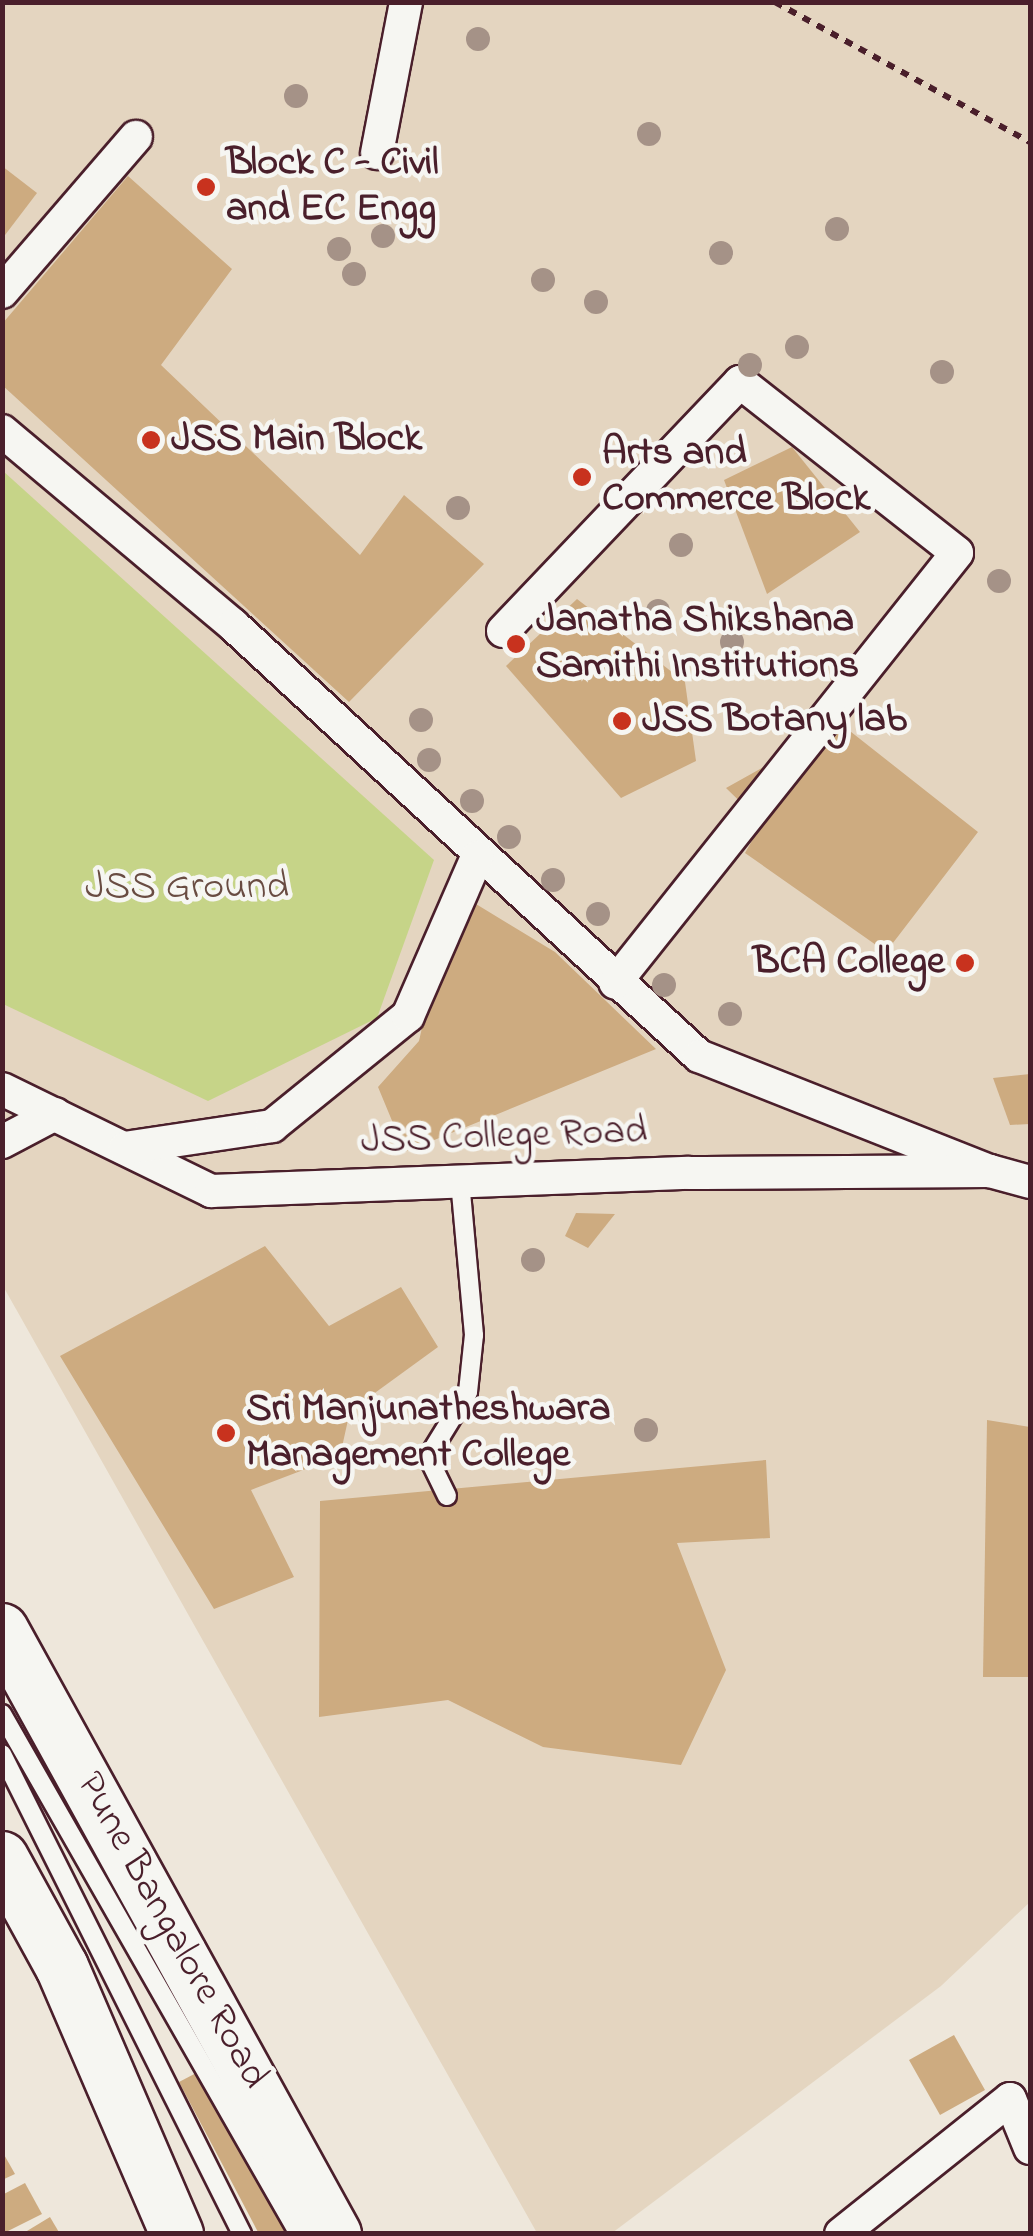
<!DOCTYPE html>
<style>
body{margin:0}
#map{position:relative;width:1033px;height:2236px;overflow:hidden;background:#eee7db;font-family:"Indie Flower",sans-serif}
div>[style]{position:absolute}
.built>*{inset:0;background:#e4d5c0}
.green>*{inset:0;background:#c6d488}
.building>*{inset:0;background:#cdab80}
.path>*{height:6px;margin-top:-3px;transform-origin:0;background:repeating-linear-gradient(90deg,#4a1f2b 0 8px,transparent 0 16px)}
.roads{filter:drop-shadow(2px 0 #4a1f2b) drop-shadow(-2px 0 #4a1f2b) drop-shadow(0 2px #4a1f2b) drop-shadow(0 -2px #4a1f2b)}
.service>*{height:18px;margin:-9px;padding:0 9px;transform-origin:9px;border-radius:9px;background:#f6f6f2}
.minor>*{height:32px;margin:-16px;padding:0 16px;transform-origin:16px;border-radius:16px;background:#f6f6f2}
.primary>*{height:52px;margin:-26px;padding:0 26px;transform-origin:26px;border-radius:26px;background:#f6f6f2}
.trees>*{width:24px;height:24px;margin:-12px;border-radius:50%;background:#a59287}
.dots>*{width:28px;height:28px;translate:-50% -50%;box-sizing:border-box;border:5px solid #f6f6f2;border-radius:50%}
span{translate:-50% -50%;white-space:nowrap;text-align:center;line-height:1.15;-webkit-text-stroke:9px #f6f6f2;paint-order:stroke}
.poi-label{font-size:40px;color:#4a1f2b;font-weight:700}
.left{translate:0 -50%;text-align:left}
.right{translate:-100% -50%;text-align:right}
.park-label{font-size:40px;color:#694c42}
.street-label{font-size:40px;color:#4a1f2b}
.frame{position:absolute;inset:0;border:5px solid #4a1f2b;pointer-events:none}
</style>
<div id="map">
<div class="built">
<i style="clip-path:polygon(2px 3px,1030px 3px,1030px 1902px,941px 1986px,612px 2233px,537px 2233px,3px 1286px)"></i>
</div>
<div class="green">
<i style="clip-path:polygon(3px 471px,434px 860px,377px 1018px,208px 1101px,3px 1004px)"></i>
</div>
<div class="building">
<i style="clip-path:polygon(2px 166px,37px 193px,2px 239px)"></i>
<i style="clip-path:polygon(128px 176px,232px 269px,161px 365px,360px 555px,404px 495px,484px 564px,349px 702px,2px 385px,2px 324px)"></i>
<i style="clip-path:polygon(792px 447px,860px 532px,767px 594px,724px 480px)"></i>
<i style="clip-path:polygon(577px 599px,685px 682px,696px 761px,621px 798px,506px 666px)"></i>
<i style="clip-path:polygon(841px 724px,978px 832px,886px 952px,745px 853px,762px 823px,726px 788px)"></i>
<i style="clip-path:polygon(453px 890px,555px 952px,656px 1049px,405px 1152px,378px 1087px,419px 1041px)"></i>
<i style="clip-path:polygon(1030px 1074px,1030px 1124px,1010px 1125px,993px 1078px)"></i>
<i style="clip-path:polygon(576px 1213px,615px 1214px,588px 1248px,565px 1236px)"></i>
<i style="clip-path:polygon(265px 1246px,329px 1326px,401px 1287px,438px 1347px,350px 1411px,340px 1456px,251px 1490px,294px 1577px,214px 1609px,60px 1356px)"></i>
<i style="clip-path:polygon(987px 1420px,1030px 1427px,1030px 1677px,983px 1677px)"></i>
<i style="clip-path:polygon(766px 1460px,770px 1538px,677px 1543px,726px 1670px,681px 1765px,543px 1747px,448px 1700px,319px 1717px,320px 1501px)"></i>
<i style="clip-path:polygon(954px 2035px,985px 2090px,940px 2115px,909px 2060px)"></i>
<i style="clip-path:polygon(200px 2071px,286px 2234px,259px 2234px,179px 2082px)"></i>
<i style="clip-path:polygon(2px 2151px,15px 2174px,2px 2180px)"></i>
<i style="clip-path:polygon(25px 2183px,42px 2214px,2px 2234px,2px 2195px)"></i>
<i style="clip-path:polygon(50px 2217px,60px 2234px,22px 2234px)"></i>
</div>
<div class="path">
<i style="left:775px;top:2px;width:291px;rotate:28.8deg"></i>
</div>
<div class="roads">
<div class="service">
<i style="left:447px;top:1496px;width:43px;rotate:-116deg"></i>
<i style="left:428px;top:1457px;width:76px;rotate:-58.4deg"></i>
<i style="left:468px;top:1392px;width:57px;rotate:-84deg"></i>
<i style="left:474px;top:1335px;width:155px;rotate:-95.2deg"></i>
<i style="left:2px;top:1714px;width:599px;rotate:60.27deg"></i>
<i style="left:2px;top:1754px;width:537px;rotate:63.43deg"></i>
</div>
<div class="minor">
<i style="left:377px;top:153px;width:154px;rotate:-79.1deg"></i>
<i style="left:2px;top:292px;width:205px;rotate:-49.2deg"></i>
<i style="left:2px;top:431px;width:302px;rotate:40deg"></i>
<i style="left:233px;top:625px;width:635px;rotate:42.77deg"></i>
<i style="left:699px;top:1056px;width:313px;rotate:21.6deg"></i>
<i style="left:503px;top:631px;width:344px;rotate:-46.4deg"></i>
<i style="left:740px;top:382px;width:276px;rotate:38.2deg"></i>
<i style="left:957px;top:553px;width:549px;rotate:128.5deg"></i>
<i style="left:2px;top:1089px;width:233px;rotate:26deg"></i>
<i style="left:211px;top:1191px;width:478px;rotate:-2.2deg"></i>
<i style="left:689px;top:1173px;width:301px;rotate:-0.4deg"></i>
<i style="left:990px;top:1171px;width:41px;rotate:15.4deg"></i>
<i style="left:2px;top:1142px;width:60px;rotate:-27.8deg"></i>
<i style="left:125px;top:1148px;width:149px;rotate:-8.5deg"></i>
<i style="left:272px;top:1126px;width:175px;rotate:-39deg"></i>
<i style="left:408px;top:1016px;width:173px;rotate:-66.5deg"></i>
<i style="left:841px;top:2234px;width:216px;rotate:-38.6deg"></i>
<i style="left:1010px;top:2099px;width:53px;rotate:67.8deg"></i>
</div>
<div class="primary">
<i style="left:2px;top:1630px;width:690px;rotate:61.13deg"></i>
<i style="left:2px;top:1858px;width:124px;rotate:61.2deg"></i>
<i style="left:62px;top:1967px;width:291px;rotate:66.7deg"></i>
</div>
</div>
<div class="trees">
<i style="left:478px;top:39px"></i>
<i style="left:296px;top:96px"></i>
<i style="left:649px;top:134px"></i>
<i style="left:837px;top:229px"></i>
<i style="left:383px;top:236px"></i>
<i style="left:339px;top:249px"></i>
<i style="left:721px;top:253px"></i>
<i style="left:354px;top:274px"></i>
<i style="left:543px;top:280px"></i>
<i style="left:596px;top:302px"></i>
<i style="left:797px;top:347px"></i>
<i style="left:750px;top:365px"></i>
<i style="left:942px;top:372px"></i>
<i style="left:458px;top:508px"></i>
<i style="left:681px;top:545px"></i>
<i style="left:999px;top:581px"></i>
<i style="left:658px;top:611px"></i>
<i style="left:732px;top:642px"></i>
<i style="left:421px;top:720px"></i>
<i style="left:429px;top:760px"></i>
<i style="left:472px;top:801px"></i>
<i style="left:509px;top:837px"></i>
<i style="left:553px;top:880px"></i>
<i style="left:598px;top:914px"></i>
<i style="left:664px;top:985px"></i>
<i style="left:730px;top:1014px"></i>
<i style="left:533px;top:1260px"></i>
<i style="left:646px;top:1430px"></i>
</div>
<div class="dots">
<i style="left:206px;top:187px;background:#c8321e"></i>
<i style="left:151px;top:440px;background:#c8321e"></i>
<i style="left:582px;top:477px;background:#c8321e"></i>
<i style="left:516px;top:644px;background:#c8321e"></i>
<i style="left:622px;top:721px;background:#c8321e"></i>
<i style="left:965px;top:963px;background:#c8321e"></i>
<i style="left:226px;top:1433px;background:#c8321e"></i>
</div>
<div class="poi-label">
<span class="left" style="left:226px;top:187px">Block C - Civil<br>and EC Engg</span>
<span class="left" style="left:171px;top:440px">JSS Main Block</span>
<span class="left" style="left:602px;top:477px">Arts and<br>Commerce Block</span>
<span class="left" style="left:536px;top:644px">Janatha Shikshana<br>Samithi Institutions</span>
<span class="left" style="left:642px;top:721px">JSS Botany lab</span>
<span class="right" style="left:945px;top:963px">BCA College</span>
<span class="left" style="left:246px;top:1433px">Sri Manjunatheshwara<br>Management College</span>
</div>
<div class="park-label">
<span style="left:187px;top:888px">JSS Ground</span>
</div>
<div class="street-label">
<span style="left:504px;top:1137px;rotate:-2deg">JSS College Road</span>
<span style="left:171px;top:1931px;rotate:61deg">Pune Bangalore Road</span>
</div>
<div class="frame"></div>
</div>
